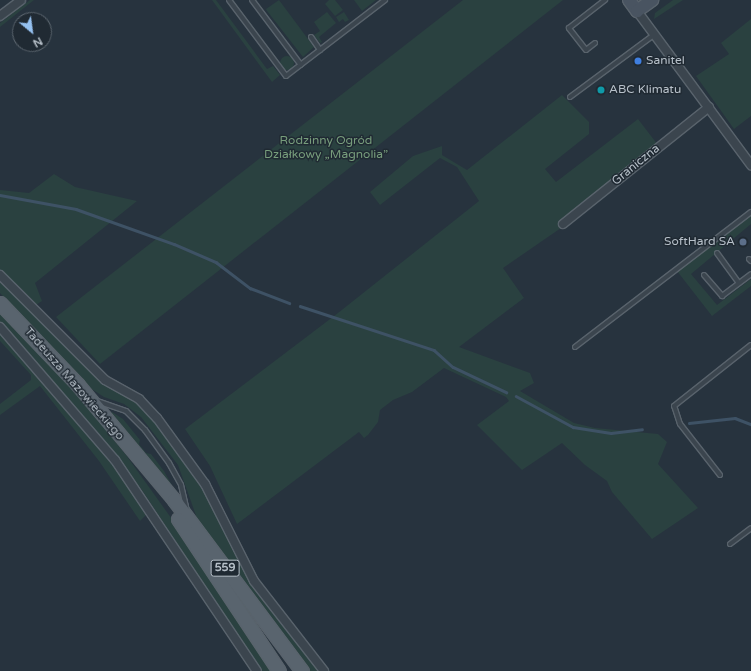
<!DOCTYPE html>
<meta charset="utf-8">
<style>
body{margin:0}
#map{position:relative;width:751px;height:671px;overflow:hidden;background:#27333e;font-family:"Varela Round",sans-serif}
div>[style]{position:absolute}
.green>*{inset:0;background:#2a4140}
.round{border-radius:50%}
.stream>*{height:2.5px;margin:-1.25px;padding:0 1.25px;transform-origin:1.25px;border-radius:1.25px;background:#3e5265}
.roads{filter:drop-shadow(1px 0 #59636c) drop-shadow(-1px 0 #59636c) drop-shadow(0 1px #59636c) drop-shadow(0 -1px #59636c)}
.lane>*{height:4px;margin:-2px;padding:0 2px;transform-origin:2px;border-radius:2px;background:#3b454e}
.street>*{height:8px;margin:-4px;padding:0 4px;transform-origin:4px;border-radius:4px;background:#3b454e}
.secondary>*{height:12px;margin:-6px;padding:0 6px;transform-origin:6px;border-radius:6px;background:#495461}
.primary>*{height:13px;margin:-6.5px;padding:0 6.5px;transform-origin:6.5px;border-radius:6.5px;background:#59646e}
.dots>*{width:11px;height:11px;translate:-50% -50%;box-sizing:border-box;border:2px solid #202a33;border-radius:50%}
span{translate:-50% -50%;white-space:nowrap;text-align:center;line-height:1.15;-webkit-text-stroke:3px #202a33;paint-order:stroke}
.shield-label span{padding:1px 3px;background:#202a33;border:1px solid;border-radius:3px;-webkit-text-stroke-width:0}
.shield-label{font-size:11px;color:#b7c0c9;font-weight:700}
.poi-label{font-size:12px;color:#b7c0c9}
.left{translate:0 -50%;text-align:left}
.right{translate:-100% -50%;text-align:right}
.park-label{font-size:12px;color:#779d7c}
.street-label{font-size:12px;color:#b7c0c9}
.north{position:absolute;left:12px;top:12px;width:40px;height:40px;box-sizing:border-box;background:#202a33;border:1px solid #5c666f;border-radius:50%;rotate:151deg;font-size:11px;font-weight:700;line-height:16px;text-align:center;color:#b7c0c9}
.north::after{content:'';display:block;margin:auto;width:14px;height:18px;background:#95c1f0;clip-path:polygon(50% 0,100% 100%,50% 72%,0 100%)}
</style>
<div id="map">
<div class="green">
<i style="clip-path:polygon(30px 0,34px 0,0 27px,0 23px)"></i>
<i style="clip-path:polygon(212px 0,216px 0,267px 69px,273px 66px,280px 75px,272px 82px)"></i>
<i style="clip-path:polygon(279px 0,314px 47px,303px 57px,267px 11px,266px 9px)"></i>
<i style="clip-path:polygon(329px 0,335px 0,343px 10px,335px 16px,325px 4px)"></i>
<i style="clip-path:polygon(354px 0,376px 0,362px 11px)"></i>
<i style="clip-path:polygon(463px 0,563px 0,100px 364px,56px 317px)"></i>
<i style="clip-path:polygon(673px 0,683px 0,654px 19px,655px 13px)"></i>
<i style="clip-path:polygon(327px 12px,336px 23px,319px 37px,322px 42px,320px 43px,314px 35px,320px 31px,314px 22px)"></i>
<i style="clip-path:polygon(344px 12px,349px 20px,345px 22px,343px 19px,339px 22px,336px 17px)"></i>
<i style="clip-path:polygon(751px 19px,751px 116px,734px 129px,696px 76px,729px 54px,721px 43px)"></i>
<i class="round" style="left:280px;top:56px;width:14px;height:14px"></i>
<i style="clip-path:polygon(562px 95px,589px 122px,589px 134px,545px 169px,556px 182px,638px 119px,658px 145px,558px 225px,561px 228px,503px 268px,524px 298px,459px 347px,530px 373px,534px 383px,520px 391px,574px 423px,595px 428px,658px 434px,667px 442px,658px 464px,698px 508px,652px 539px,612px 492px,607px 481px,585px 465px,562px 443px,522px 470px,477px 425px,509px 401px,506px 397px,444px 368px,412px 392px,393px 400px,380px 410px,378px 422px,368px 435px,364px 438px,359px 432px,237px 524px,210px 466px,185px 429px,338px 313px,479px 201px,457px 167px,440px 158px,380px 205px,370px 192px,413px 156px,442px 146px,442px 155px,467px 170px)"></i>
<i style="clip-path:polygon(54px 174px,75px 187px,137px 201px,35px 283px,42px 301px,36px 305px,0 271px,0 190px,29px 193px)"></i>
<i style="clip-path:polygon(751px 215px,751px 224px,691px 274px,717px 305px,751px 279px,751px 286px,712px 316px,677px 271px)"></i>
<i style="clip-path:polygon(0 281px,69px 348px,146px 408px,201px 484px,254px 586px,320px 671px,306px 671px,199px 524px,178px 465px,141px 417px,124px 404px,104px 397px,87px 386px,0 293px)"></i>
<i style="clip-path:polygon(0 311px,63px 377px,126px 455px,197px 554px,275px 671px,261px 671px,142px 490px,62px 391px,0 322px)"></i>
<i style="clip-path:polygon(0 332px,101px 448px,133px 490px,148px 513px,140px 521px,99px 461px,40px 386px,0 415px,0 404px,31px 380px,31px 375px,0 341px)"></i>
<i style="clip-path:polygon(112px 412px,123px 419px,140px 440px,139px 444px,146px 453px,151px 454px,164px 471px,178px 496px,110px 414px)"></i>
</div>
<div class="stream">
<i style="left:0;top:195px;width:77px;rotate:10.4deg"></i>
<i style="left:76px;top:209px;width:104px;rotate:19.7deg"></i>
<i style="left:174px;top:244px;width:46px;rotate:23.2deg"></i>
<i style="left:216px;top:262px;width:43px;rotate:37.4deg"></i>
<i style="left:250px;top:288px;width:42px;rotate:21deg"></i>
<i style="left:300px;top:306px;width:141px;rotate:18.2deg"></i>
<i style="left:434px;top:350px;width:25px;rotate:42deg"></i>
<i style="left:453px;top:367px;width:59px;rotate:25.3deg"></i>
<i style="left:516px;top:396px;width:65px;rotate:28.5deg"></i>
<i style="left:573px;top:427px;width:38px;rotate:9deg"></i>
<i style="left:611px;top:433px;width:31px;rotate:-7deg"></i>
<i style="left:689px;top:423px;width:46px;rotate:-6.2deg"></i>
<i style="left:735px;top:418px;width:17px;rotate:21deg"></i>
</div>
<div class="roads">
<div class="lane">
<i style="left:229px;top:0;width:95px;rotate:53.1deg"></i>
<i style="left:286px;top:76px;width:125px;rotate:-37.5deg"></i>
<i style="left:252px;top:0;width:81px;rotate:53deg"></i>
<i style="left:311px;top:37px;width:16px;rotate:55deg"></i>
<i style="left:595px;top:43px;width:11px;rotate:142deg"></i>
<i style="left:586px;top:50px;width:28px;rotate:-128deg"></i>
<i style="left:569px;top:28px;width:46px;rotate:-37.9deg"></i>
<i style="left:570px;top:97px;width:106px;rotate:-36.5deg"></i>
<i style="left:717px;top:253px;width:37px;rotate:54deg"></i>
<i style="left:749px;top:259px;width:3px;rotate:45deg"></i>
<i style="left:704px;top:275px;width:28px;rotate:49deg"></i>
<i style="left:722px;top:296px;width:36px;rotate:-37deg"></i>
<i style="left:575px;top:347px;width:222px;rotate:-37.5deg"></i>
<i style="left:97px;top:401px;width:31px;rotate:19deg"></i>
<i style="left:126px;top:411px;width:27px;rotate:45deg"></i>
<i style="left:145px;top:430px;width:41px;rotate:54deg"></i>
<i style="left:169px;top:463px;width:25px;rotate:61deg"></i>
<i style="left:181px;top:485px;width:26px;rotate:77deg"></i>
<i style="left:720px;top:475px;width:65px;rotate:-128.1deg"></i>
<i style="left:680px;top:424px;width:19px;rotate:-108deg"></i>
<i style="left:674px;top:406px;width:98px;rotate:-38.4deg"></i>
<i style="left:730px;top:544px;width:26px;rotate:-37deg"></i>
</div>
<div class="street">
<i style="left:637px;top:11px;width:192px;rotate:53.5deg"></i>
<i style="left:0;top:16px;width:26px;rotate:-37deg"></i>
<i style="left:563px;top:224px;width:187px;rotate:-38.7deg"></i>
<i style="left:0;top:275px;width:148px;rotate:45deg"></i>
<i style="left:105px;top:380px;width:39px;rotate:29deg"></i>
<i style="left:139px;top:399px;width:26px;rotate:47deg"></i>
<i style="left:157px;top:418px;width:82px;rotate:54deg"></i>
<i style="left:205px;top:484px;width:109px;rotate:63.2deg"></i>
<i style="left:254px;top:581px;width:114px;rotate:52.1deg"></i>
<i style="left:0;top:327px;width:176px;rotate:49.2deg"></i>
<i style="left:115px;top:460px;width:254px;rotate:56.1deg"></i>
</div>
<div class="secondary">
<i style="left:629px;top:0;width:14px;rotate:54deg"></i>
<i style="left:637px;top:11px;width:19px;rotate:-36deg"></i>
</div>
<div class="primary">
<i style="left:0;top:303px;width:113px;rotate:46.4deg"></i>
<i style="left:78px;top:385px;width:150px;rotate:50.1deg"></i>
<i style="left:174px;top:500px;width:214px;rotate:53.2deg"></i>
<i style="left:178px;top:519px;width:182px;rotate:56.4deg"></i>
</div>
</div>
<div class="dots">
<i style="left:638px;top:61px;background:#3f7fe0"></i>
<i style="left:601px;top:90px;background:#0f9aa8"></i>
<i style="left:743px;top:242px;background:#5c6f8a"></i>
</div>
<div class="shield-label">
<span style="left:225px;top:568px">559</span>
</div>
<div class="poi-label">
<span class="left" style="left:646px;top:61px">Sanitel</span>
<span class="left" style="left:609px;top:90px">ABC Klimatu</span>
<span class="right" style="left:735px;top:242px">SoftHard SA</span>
</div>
<div class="park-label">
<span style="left:326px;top:148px">Rodzinny Ogród<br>Działkowy „Magnolia”</span>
</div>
<div class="street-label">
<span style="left:636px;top:165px;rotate:-39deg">Graniczna</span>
<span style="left:74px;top:384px;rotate:49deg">Tadeusza Mazowieckiego</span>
</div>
<div class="north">N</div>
</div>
